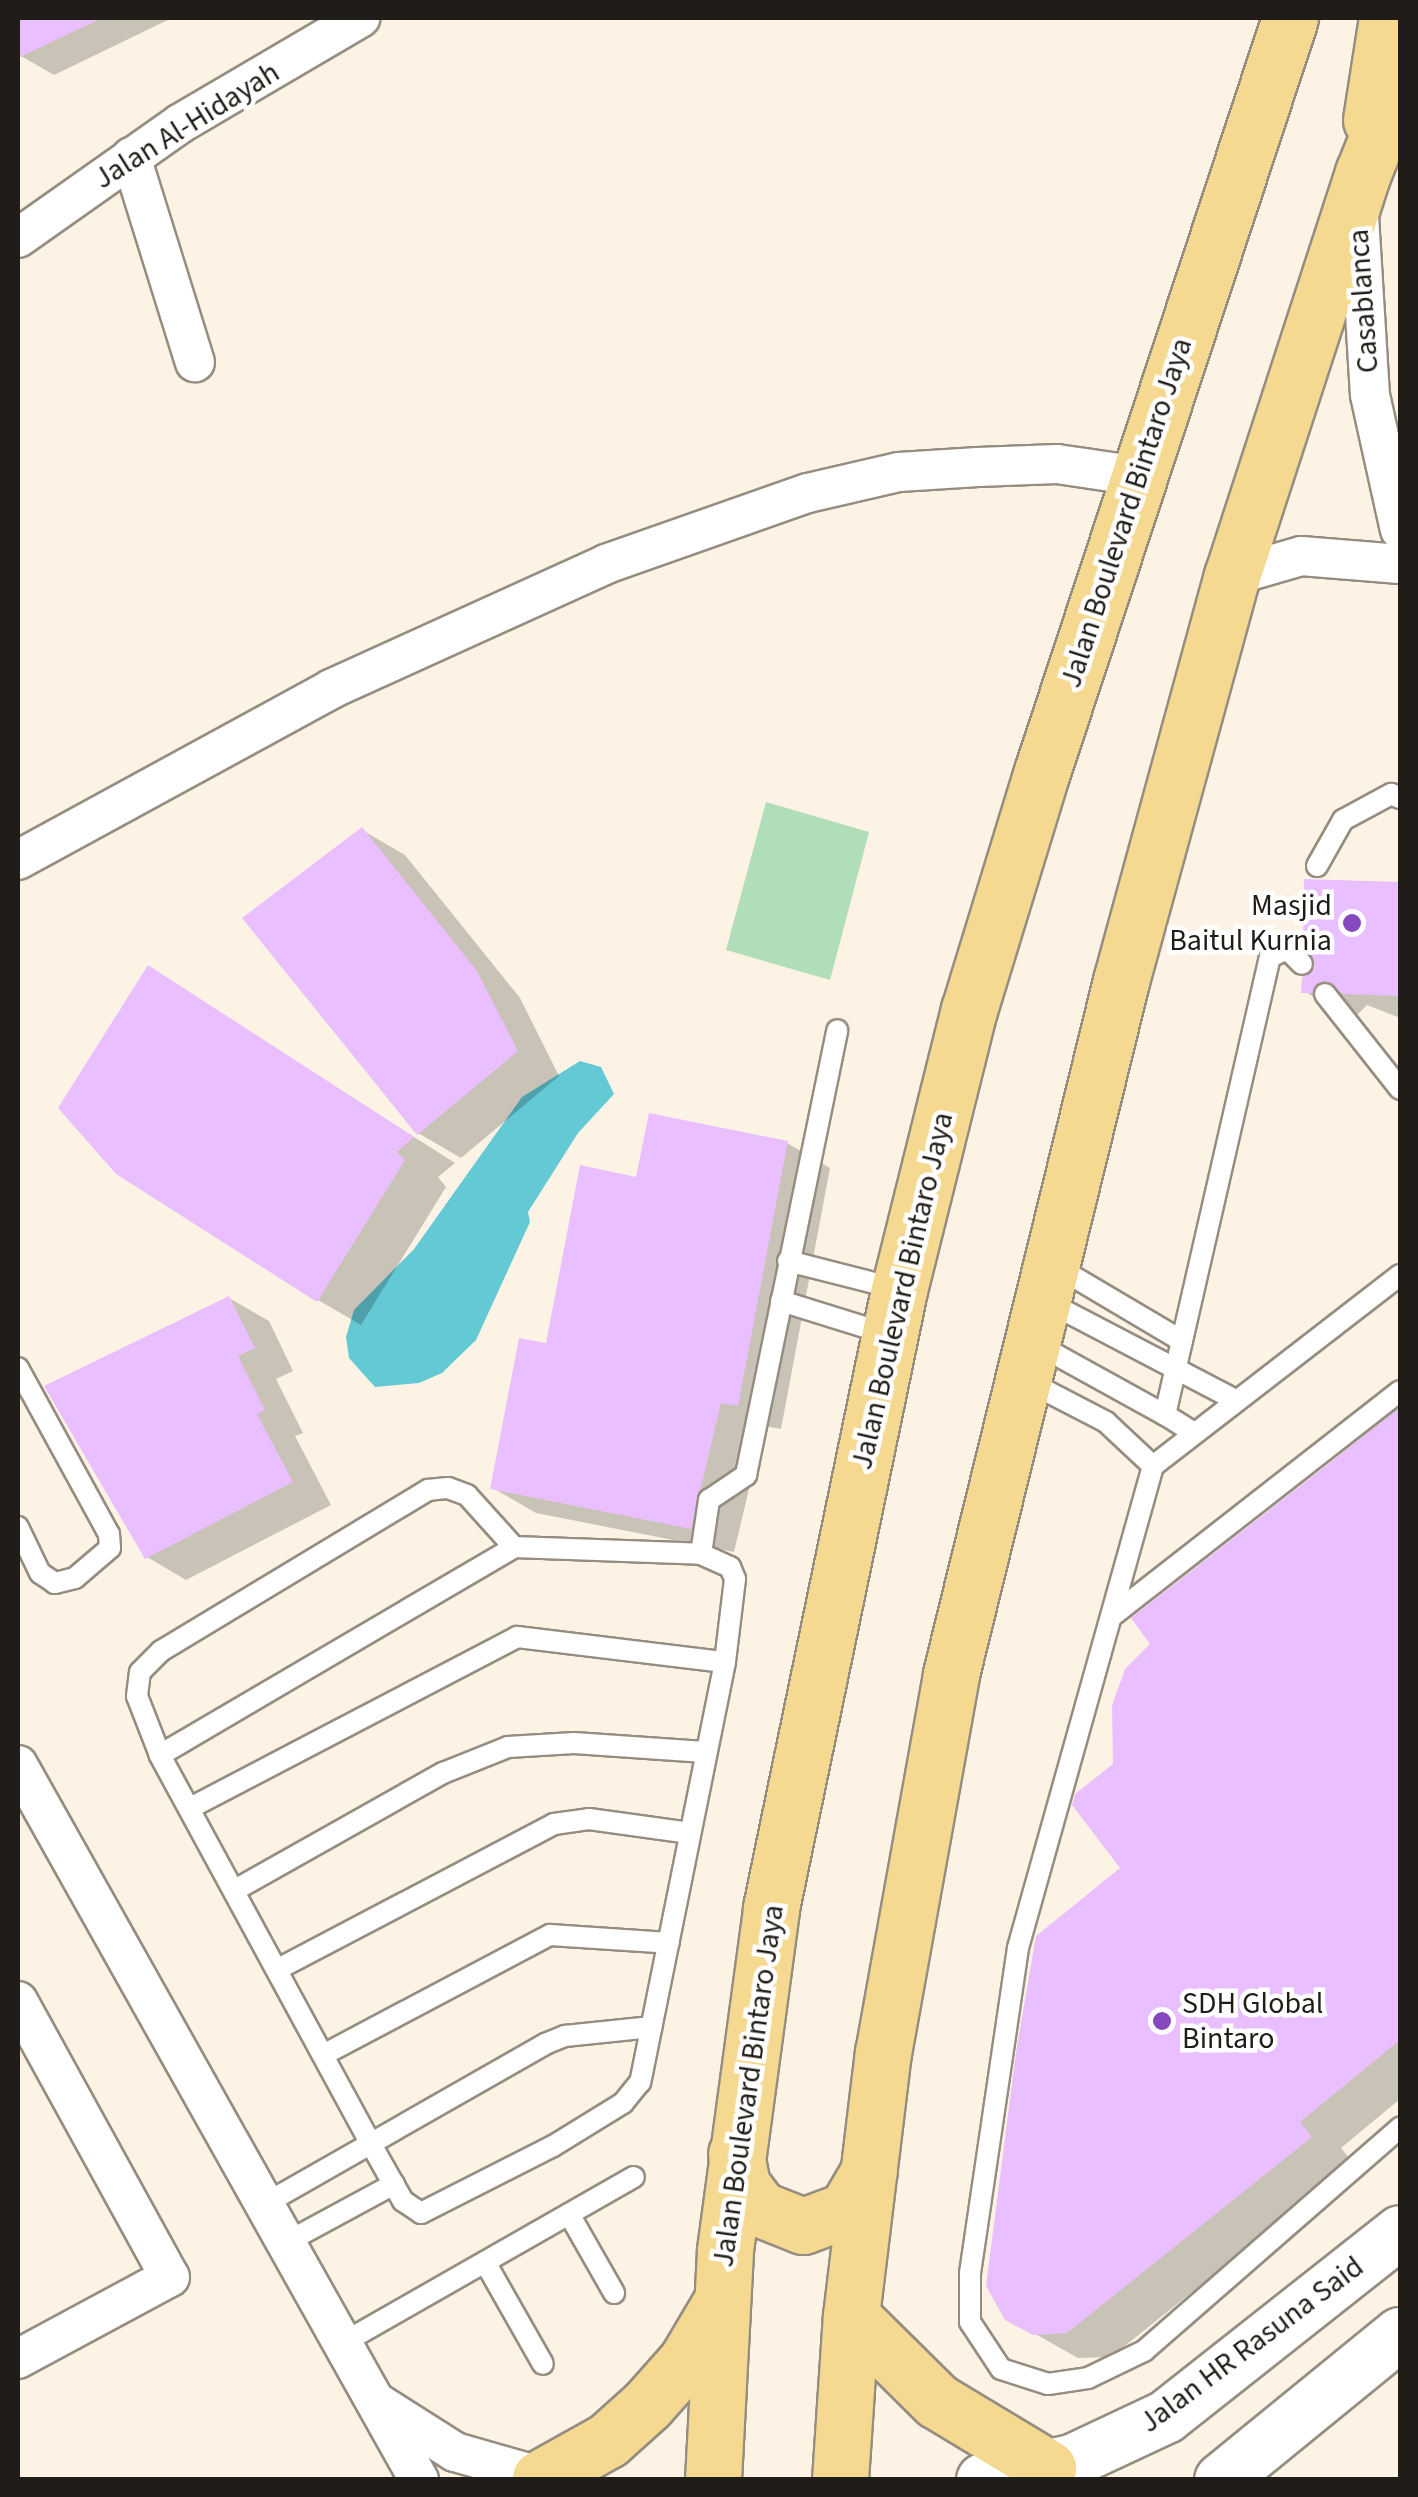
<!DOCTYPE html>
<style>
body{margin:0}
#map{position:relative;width:1418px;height:2497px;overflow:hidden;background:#fcf3e5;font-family:"Source Sans 3",sans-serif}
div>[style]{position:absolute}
.green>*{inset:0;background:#b0deb9}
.water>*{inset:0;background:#62c9d5}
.shadow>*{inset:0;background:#0003}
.building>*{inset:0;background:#eabfff}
.roads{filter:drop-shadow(2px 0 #958d80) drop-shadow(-2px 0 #958d80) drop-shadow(0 2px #958d80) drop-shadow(0 -2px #958d80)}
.lane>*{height:20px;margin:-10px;padding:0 10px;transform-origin:10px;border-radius:10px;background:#fff}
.street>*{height:38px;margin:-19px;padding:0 19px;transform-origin:19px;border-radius:19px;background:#fff}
.secondary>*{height:52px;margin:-26px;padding:0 26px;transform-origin:26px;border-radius:26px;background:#fff}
.primary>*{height:55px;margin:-27.5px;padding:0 27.5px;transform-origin:27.5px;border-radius:27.5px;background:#f5d991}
.dots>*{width:28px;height:28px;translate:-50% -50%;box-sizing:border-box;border:5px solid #fff;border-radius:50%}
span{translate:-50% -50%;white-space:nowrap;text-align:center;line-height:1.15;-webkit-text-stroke:9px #fff;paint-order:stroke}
.street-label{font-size:30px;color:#201d18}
.poi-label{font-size:30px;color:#201d18}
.right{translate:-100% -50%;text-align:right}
.left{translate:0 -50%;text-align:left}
.frame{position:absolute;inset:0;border:20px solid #201d18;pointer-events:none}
</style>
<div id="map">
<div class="green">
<i style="clip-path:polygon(766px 802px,869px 832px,830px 980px,726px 950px)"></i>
</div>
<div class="water">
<i style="clip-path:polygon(580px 1061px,601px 1067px,614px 1094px,578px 1133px,528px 1212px,530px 1222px,476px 1340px,442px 1373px,419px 1383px,375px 1387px,349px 1358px,346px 1337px,354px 1310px,414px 1249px,522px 1097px)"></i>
</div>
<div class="shadow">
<i style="clip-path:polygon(18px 18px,172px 18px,54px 75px,21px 56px)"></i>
<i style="clip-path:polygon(362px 830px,405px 855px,520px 998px,559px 1076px,461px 1158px,418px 1133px)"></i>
<i style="clip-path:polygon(1306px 881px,1400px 885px,1400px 1018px,1367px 1005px,1356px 1016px,1344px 1009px,1344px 1015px,1304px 991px,1319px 967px)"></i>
<i style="clip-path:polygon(149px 968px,455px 1163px,438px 1177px,446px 1187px,361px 1325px,318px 1300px)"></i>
<i style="clip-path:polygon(787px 1143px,830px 1168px,781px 1429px,764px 1426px,734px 1552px,536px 1513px,493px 1488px,548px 1346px,638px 1180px)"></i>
<i style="clip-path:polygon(229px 1298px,269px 1321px,293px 1371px,276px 1379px,303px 1433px,295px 1436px,331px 1505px,186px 1580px,147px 1557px)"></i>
<i style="clip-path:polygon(1400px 1407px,1400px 2099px,1341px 2148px,1353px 2163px,1111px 2357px,1078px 2358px,1007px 2318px,1124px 1868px,1115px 1765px,1153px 1644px,1135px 1619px)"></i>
</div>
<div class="building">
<i style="clip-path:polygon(18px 18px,102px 18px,18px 58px)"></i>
<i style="clip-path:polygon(362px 827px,477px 971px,518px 1051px,417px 1135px,242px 918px)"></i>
<i style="clip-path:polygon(1304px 879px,1400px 882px,1400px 996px,1343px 994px,1324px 980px,1312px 993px,1301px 993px,1302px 977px,1315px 967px,1303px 945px)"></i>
<i style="clip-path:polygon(148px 965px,414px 1137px,397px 1152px,405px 1160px,317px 1302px,116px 1174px,58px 1108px)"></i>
<i style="clip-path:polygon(649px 1113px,788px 1141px,738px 1406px,721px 1403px,691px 1529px,490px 1489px,519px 1338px,546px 1343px,580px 1165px,636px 1177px)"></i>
<i style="clip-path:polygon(229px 1296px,255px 1348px,238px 1356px,265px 1410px,257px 1414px,293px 1482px,145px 1559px,44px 1386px)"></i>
<i style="clip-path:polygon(1400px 1408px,1400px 2040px,1300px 2122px,1312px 2137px,1067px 2333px,1033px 2335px,1005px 2320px,986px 2286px,1016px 2052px,1036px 1936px,1120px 1868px,1072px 1805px,1075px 1794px,1113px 1764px,1112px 1705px,1125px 1669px,1150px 1644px,1131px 1618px)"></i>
</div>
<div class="roads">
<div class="lane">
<i style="left:1317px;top:866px;width:53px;rotate:-60.5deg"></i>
<i style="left:1343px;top:820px;width:55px;rotate:-28.4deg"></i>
<i style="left:1391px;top:794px;width:10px;rotate:24deg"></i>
<i style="left:1325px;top:994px;width:121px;rotate:51.7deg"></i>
<i style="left:788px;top:1261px;width:114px;rotate:14.3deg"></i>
<i style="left:1052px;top:1264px;width:151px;rotate:30.6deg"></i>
<i style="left:1400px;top:1275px;width:312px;rotate:142.3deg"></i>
<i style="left:1153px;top:1466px;width:501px;rotate:105.65deg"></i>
<i style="left:1018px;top:1948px;width:329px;rotate:98.4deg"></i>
<i style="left:970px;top:2273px;width:49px;rotate:90deg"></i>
<i style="left:970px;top:2322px;width:56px;rotate:56.6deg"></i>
<i style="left:1001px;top:2369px;width:49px;rotate:17.7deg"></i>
<i style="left:1048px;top:2384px;width:40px;rotate:-8.5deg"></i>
<i style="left:1088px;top:2378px;width:62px;rotate:-25.7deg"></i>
<i style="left:1144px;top:2351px;width:340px;rotate:-41.1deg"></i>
<i style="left:781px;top:1301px;width:111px;rotate:17.3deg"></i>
<i style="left:1046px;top:1301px;width:213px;rotate:27.6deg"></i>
<i style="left:1033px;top:1342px;width:151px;rotate:28.9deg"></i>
<i style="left:18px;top:1368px;width:189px;rotate:61.3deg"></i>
<i style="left:109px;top:1534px;width:14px;rotate:86deg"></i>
<i style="left:110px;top:1548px;width:46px;rotate:139.4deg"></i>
<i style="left:75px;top:1578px;width:21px;rotate:166deg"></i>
<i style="left:55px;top:1583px;width:18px;rotate:-146deg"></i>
<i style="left:40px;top:1573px;width:51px;rotate:-115.6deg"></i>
<i style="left:1027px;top:1381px;width:89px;rotate:27.4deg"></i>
<i style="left:1106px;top:1422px;width:64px;rotate:43.1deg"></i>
<i style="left:1191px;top:1431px;width:31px;rotate:-148deg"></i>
<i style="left:1165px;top:1415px;width:470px;rotate:-77.1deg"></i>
<i style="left:1270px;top:957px;width:19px;rotate:-25deg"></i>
<i style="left:1287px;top:949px;width:21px;rotate:45deg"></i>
<i style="left:448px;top:1488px;width:20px;rotate:20deg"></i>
<i style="left:467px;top:1495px;width:70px;rotate:47.9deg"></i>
<i style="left:514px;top:1547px;width:187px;rotate:2.1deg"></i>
<i style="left:701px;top:1554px;width:32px;rotate:24deg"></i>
<i style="left:730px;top:1567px;width:13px;rotate:67deg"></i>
<i style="left:735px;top:1579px;width:84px;rotate:96.9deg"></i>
<i style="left:725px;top:1662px;width:429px;rotate:101.4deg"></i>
<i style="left:640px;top:2082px;width:27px;rotate:129deg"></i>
<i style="left:623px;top:2103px;width:82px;rotate:148.4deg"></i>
<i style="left:553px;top:2146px;width:148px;rotate:153.1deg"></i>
<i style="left:421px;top:2213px;width:22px;rotate:-146deg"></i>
<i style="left:403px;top:2201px;width:63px;rotate:-119.4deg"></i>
<i style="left:372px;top:2146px;width:445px;rotate:-118.5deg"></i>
<i style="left:160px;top:1755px;width:63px;rotate:-111.3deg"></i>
<i style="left:137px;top:1696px;width:24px;rotate:-83deg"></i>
<i style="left:140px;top:1672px;width:30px;rotate:-45deg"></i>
<i style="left:161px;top:1651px;width:312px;rotate:-31.1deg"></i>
<i style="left:428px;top:1490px;width:20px;rotate:-6deg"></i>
<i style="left:701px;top:1554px;width:55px;rotate:-81.6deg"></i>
<i style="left:709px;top:1500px;width:45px;rotate:-34deg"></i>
<i style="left:746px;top:1475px;width:454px;rotate:-78.4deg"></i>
<i style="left:1112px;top:1616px;width:365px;rotate:-38deg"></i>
<i style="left:160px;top:1755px;width:411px;rotate:-30.4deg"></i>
<i style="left:190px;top:1808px;width:369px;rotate:-27.6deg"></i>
<i style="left:517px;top:1637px;width:209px;rotate:6.9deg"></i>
<i style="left:235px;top:1890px;width:239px;rotate:-29.4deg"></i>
<i style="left:443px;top:1773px;width:70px;rotate:-21.8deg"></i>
<i style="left:508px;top:1747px;width:66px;rotate:-3.5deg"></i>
<i style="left:574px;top:1743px;width:131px;rotate:3.9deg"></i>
<i style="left:278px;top:1969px;width:312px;rotate:-27.7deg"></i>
<i style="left:554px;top:1824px;width:35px;rotate:-8deg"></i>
<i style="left:589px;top:1819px;width:102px;rotate:7.9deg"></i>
<i style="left:323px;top:2055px;width:257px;rotate:-27.9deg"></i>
<i style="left:550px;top:1935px;width:119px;rotate:3.8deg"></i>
<i style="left:263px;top:2205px;width:325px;rotate:-29.7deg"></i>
<i style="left:545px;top:2044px;width:22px;rotate:-22deg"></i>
<i style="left:565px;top:2036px;width:87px;rotate:-5.9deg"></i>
<i style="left:569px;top:2214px;width:91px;rotate:60.3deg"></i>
<i style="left:285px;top:2243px;width:124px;rotate:-28.4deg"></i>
<i style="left:485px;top:2262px;width:117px;rotate:60.4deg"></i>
<i style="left:341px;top:2344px;width:337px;rotate:-29.7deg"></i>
</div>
<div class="street">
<i style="left:131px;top:157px;width:215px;rotate:72.7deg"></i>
<i style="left:1359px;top:216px;width:179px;rotate:86.5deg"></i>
<i style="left:1370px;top:395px;width:138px;rotate:77.5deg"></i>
<i style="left:18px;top:238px;width:199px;rotate:-35.2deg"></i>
<i style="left:181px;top:123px;width:208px;rotate:-30.4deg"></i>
<i style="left:1232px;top:576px;width:72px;rotate:-16.2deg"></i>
<i style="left:1301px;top:556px;width:99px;rotate:4.6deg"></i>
<i style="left:18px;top:860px;width:357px;rotate:-28.6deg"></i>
<i style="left:331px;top:689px;width:302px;rotate:-24.4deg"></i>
<i style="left:606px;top:564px;width:214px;rotate:-19.4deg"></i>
<i style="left:808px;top:493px;width:93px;rotate:-13deg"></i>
<i style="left:899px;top:472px;width:79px;rotate:-3.6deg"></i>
<i style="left:978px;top:467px;width:79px;rotate:-2.2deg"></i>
<i style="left:1057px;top:464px;width:83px;rotate:8.3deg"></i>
<i style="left:18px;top:1765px;width:820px;rotate:60.71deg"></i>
<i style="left:18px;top:2001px;width:315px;rotate:61.2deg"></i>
<i style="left:170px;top:2277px;width:173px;rotate:151.7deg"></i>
<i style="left:378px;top:2403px;width:91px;rotate:32.5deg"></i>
<i style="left:455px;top:2452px;width:102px;rotate:15.9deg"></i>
</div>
<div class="secondary">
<i style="left:983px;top:2480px;width:91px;rotate:-12.1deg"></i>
<i style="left:1072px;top:2461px;width:104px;rotate:-25.1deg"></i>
<i style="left:1166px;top:2417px;width:298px;rotate:-38.3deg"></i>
<i style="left:1221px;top:2480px;width:231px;rotate:-39.2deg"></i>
</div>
<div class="primary">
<i style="left:1371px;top:120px;width:103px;rotate:-81.1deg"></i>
<i style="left:736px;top:2154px;width:32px;rotate:79deg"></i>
<i style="left:742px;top:2185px;width:30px;rotate:53deg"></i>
<i style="left:760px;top:2209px;width:46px;rotate:21.6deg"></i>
<i style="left:803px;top:2226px;width:46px;rotate:-20.4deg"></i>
<i style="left:846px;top:2210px;width:45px;rotate:-59.5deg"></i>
<i style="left:851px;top:2316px;width:121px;rotate:44.7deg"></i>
<i style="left:937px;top:2401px;width:130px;rotate:31.1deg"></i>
<i style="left:540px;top:2478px;width:78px;rotate:-29.2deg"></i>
<i style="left:608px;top:2440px;width:52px;rotate:-41.9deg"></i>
<i style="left:647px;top:2405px;width:59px;rotate:-48.4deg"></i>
<i style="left:686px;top:2361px;width:63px;rotate:-59.3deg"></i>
<i style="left:713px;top:2480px;width:230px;rotate:-87deg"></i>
<i style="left:725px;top:2250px;width:345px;rotate:-82.3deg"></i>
<i style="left:771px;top:1908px;width:631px;rotate:-78.3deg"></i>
<i style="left:899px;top:1290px;width:289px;rotate:-76deg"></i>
<i style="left:969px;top:1010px;width:246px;rotate:-73deg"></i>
<i style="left:1041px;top:775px;width:797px;rotate:-71.79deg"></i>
<i style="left:840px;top:2480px;width:164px;rotate:-86.2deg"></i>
<i style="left:851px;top:2316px;width:265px;rotate:-83.1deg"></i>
<i style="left:883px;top:2053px;width:385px;rotate:-79.8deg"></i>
<i style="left:951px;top:1674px;width:714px;rotate:-76.22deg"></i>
<i style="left:1121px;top:981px;width:420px;rotate:-74.7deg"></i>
<i style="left:1232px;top:576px;width:424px;rotate:-72deg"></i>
<i style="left:1363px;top:173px;width:99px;rotate:-68.1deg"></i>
</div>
</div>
<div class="dots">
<i style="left:1352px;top:923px;background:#8548be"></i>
<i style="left:1162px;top:2021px;background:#8548be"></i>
</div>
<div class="street-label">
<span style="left:187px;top:126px;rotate:-32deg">Jalan Al-Hidayah</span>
<span style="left:1364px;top:301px;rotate:-94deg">Casablanca</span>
<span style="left:1127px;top:513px;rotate:-72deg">Jalan Boulevard Bintaro Jaya</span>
<span style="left:903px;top:1291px;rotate:-77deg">Jalan Boulevard Bintaro Jaya</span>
<span style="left:749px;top:2086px;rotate:-82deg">Jalan Boulevard Bintaro Jaya</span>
<span style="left:1252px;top:2345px;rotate:-37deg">Jalan HR Rasuna Said</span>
</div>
<div class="poi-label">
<span class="right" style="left:1332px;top:923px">Masjid<br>Baitul Kurnia</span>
<span class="left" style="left:1182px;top:2021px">SDH Global<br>Bintaro</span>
</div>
<div class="frame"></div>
</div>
